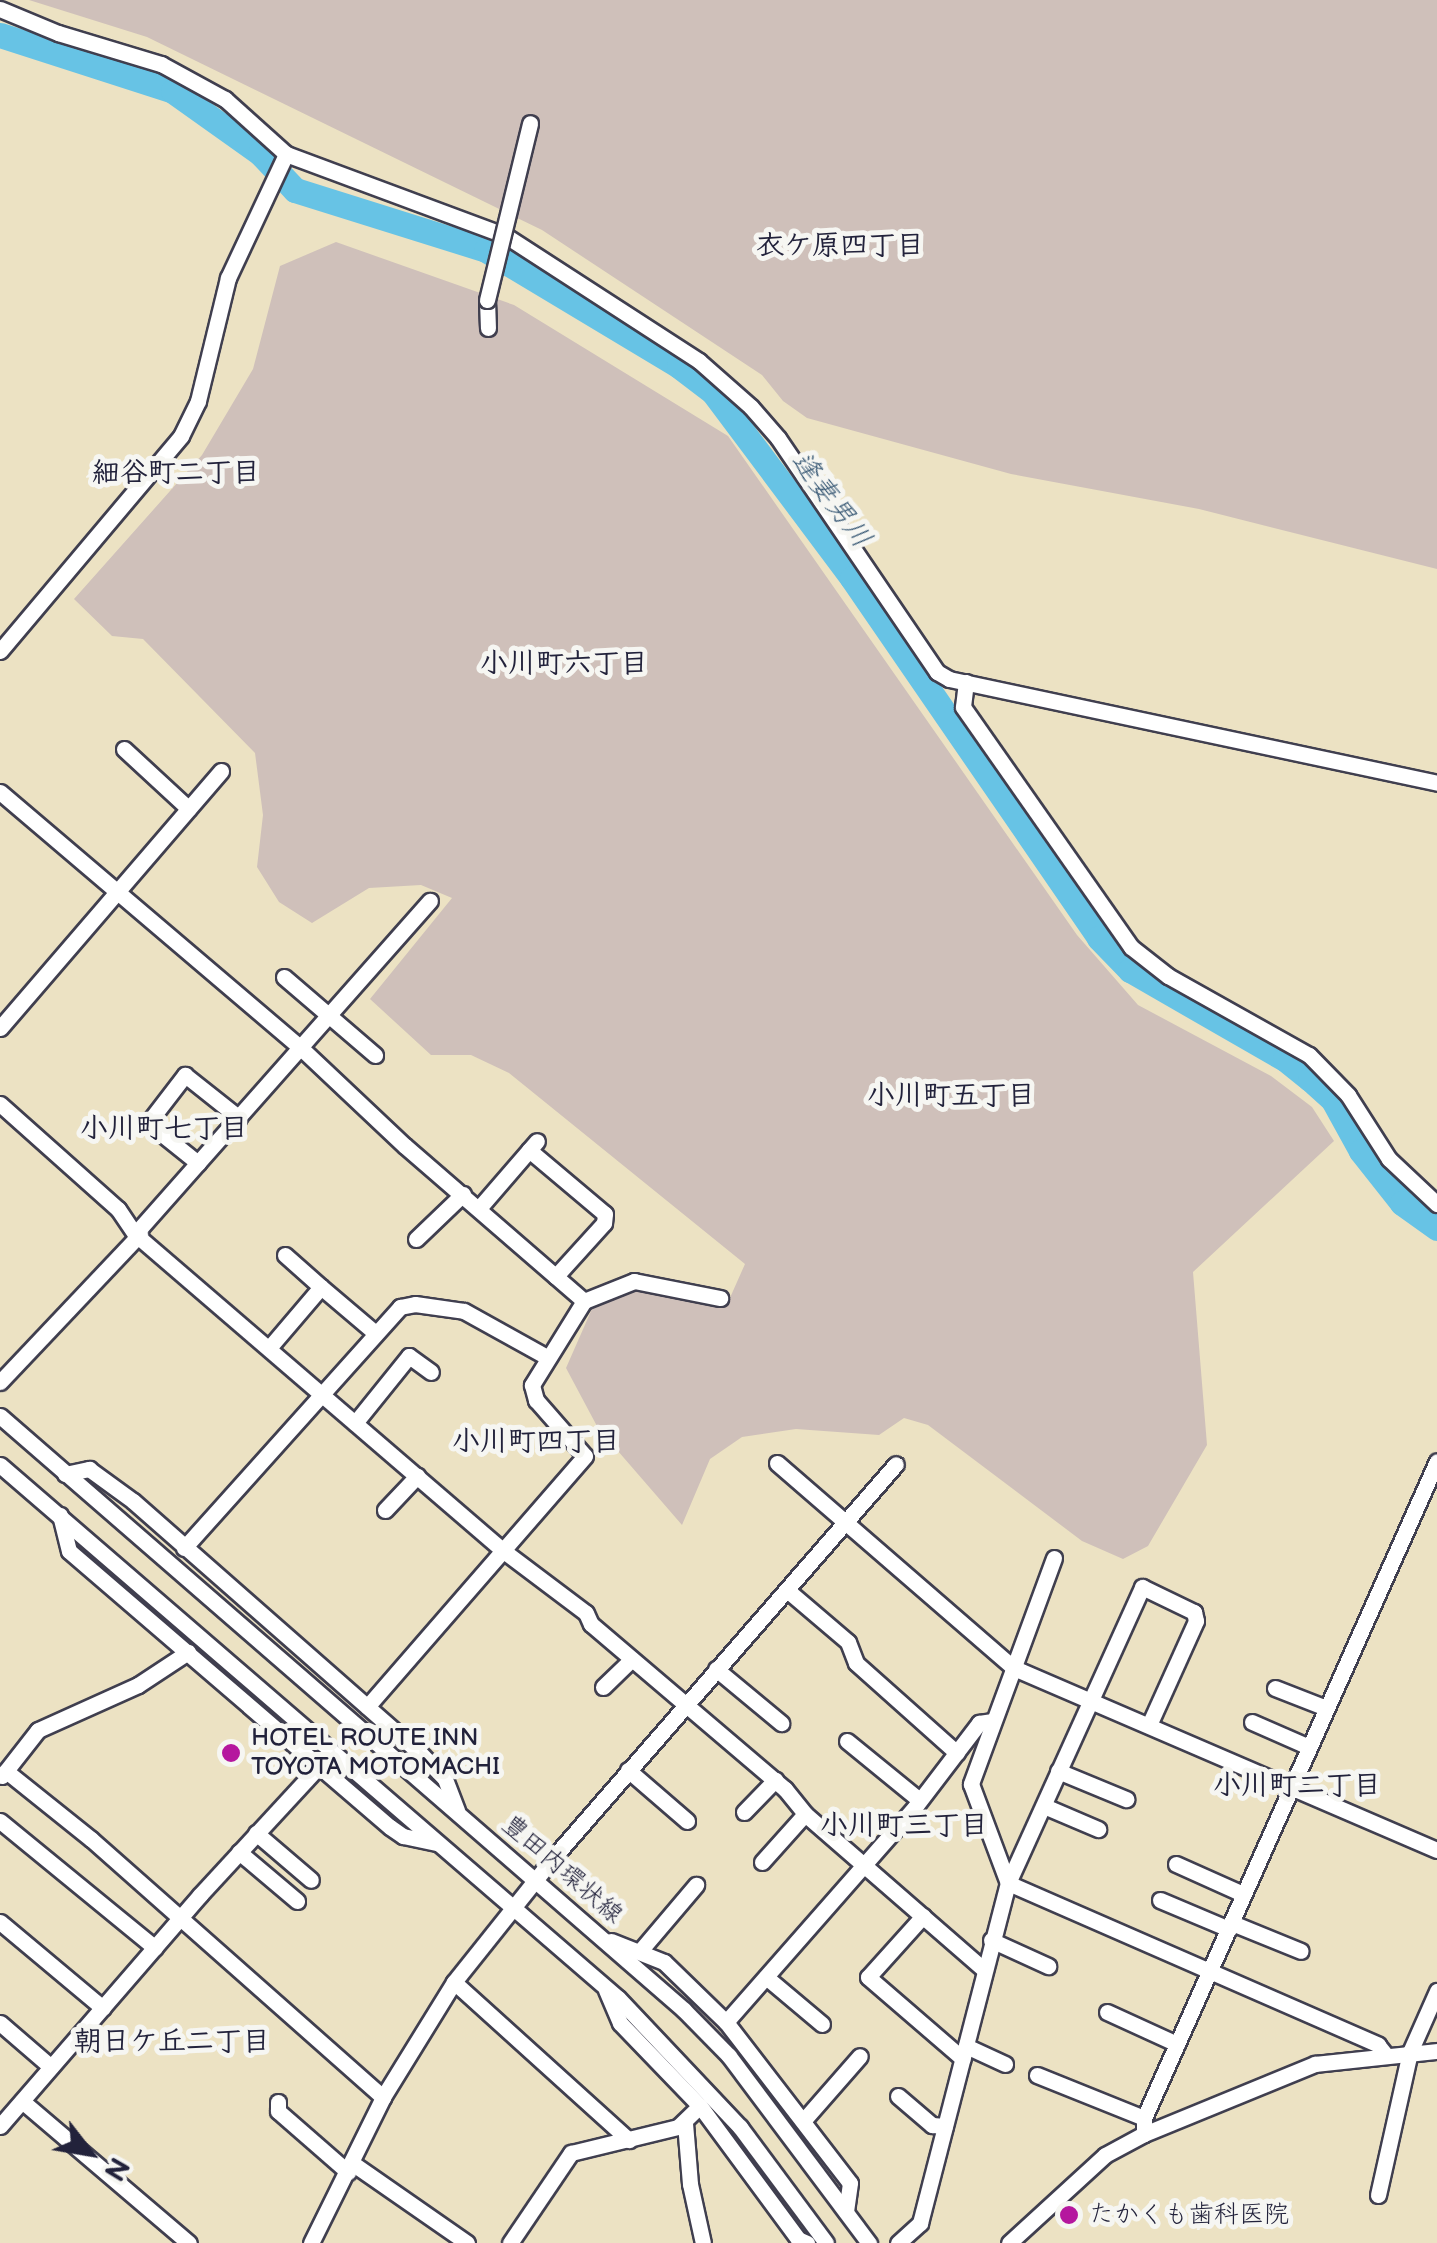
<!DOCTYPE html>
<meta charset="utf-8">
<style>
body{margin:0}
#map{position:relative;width:1437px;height:2243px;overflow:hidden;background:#ece2c3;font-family:"Balsamiq Sans","Klee One",sans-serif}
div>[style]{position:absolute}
.industrial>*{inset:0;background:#cfc0ba}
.river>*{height:25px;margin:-12.5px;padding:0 12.5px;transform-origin:12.5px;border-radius:12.5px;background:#67c3e5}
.roads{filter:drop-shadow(2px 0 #403f4f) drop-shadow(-2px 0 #403f4f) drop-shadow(0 2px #403f4f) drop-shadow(0 -2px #403f4f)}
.minor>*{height:15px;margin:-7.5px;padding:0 7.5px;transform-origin:7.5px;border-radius:7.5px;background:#fff}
.bridges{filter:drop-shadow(2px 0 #403f4f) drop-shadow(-2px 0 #403f4f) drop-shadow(0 2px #403f4f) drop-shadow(0 -2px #403f4f)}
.minor-bridge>*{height:15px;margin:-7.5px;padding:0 7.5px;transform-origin:7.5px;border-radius:7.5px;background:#fff}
.dots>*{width:28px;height:28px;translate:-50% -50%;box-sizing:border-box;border:5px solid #f6f6f2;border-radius:50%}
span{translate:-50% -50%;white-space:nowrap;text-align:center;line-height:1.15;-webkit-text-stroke:10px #f6f6f2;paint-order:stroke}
.poi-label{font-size:25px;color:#22223b}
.left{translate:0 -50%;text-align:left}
.street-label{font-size:25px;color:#22223b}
.neighbourhood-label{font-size:28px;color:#22223b;font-weight:700}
.water-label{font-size:28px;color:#3a5a76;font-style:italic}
.north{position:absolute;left:40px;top:2103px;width:100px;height:100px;-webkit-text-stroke:8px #f6f6f2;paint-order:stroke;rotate:121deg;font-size:28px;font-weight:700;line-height:40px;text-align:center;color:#22223b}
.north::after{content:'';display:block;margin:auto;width:35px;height:45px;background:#22223b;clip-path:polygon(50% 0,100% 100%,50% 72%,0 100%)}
</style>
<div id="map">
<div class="industrial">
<i style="clip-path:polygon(29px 0,1437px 0,1437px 569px,1199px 509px,1011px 474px,807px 418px,783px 401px,762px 375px,542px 230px,147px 37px)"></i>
<i style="clip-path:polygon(336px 242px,514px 305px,728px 436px,1077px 935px,1138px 1005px,1271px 1076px,1312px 1107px,1334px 1141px,1193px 1272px,1207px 1445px,1148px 1546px,1123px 1559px,1082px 1541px,928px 1425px,904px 1418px,879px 1435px,796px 1429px,742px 1437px,710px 1459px,682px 1525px,598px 1428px,566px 1368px,595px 1302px,653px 1285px,729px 1300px,745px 1264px,509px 1073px,471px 1055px,431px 1055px,370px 999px,452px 898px,421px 885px,369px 888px,312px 923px,279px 902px,257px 867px,263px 815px,255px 753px,143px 639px,112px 636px,74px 599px,202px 455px,253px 369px,280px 266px)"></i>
</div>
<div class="river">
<i style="left:0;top:35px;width:182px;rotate:17.9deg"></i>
<i style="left:173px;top:91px;width:107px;rotate:35.5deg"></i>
<i style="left:260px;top:153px;width:51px;rotate:46.6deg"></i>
<i style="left:295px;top:190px;width:200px;rotate:17.4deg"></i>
<i style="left:486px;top:250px;width:225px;rotate:31deg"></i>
<i style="left:679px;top:366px;width:43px;rotate:37.4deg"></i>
<i style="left:713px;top:392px;width:232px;rotate:53.2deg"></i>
<i style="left:852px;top:578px;width:437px;rotate:55.5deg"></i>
<i style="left:1099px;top:938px;width:45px;rotate:45.9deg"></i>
<i style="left:1130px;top:970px;width:179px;rotate:29.9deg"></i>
<i style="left:1285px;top:1059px;width:32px;rotate:39deg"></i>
<i style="left:1310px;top:1079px;width:31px;rotate:42deg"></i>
<i style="left:1333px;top:1100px;width:58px;rotate:61.2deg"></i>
<i style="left:1361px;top:1151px;width:66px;rotate:51.7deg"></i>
<i style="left:1402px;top:1203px;width:43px;rotate:35.5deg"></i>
</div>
<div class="roads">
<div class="minor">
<i style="left:0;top:9px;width:63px;rotate:22.5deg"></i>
<i style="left:58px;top:33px;width:108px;rotate:16.8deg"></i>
<i style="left:161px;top:64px;width:73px;rotate:28.7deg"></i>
<i style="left:225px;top:99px;width:82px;rotate:42deg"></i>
<i style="left:286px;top:154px;width:235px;rotate:20.4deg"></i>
<i style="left:506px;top:236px;width:230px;rotate:32.9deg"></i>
<i style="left:699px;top:361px;width:69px;rotate:41.5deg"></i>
<i style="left:751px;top:407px;width:41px;rotate:48.9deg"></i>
<i style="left:778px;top:438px;width:283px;rotate:55.8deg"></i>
<i style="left:937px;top:672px;width:14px;rotate:30deg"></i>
<i style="left:949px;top:679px;width:499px;rotate:12deg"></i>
<i style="left:487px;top:300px;width:28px;rotate:88deg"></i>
<i style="left:0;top:651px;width:281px;rotate:-49.9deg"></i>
<i style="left:181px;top:436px;width:39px;rotate:-64deg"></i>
<i style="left:198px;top:401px;width:127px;rotate:-76.3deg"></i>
<i style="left:228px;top:278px;width:137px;rotate:-64.9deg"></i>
<i style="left:966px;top:682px;width:25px;rotate:97deg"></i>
<i style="left:963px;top:707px;width:293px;rotate:55deg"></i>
<i style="left:1131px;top:947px;width:47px;rotate:38.1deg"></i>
<i style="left:1168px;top:976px;width:162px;rotate:29.3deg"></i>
<i style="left:1309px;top:1055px;width:56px;rotate:45.7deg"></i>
<i style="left:1348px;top:1095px;width:76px;rotate:57.4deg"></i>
<i style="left:1389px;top:1159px;width:66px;rotate:43.2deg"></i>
<i style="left:124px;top:749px;width:88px;rotate:42.7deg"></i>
<i style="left:0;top:792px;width:397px;rotate:40.4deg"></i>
<i style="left:302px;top:1049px;width:141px;rotate:43.3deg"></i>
<i style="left:405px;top:1146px;width:237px;rotate:40.9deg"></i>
<i style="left:584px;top:1301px;width:99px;rotate:121.8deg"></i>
<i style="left:532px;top:1385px;width:16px;rotate:75deg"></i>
<i style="left:536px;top:1400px;width:74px;rotate:48.8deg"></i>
<i style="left:585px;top:1456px;width:332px;rotate:131deg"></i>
<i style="left:284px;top:977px;width:120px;rotate:40.6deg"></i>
<i style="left:0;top:1028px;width:339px;rotate:-49.3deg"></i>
<i style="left:0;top:1104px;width:158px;rotate:41.7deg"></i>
<i style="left:118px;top:1209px;width:30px;rotate:56deg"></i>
<i style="left:529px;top:1150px;width:99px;rotate:40.1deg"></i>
<i style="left:605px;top:1214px;width:9px;rotate:96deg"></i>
<i style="left:604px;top:1223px;width:72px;rotate:132.2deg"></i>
<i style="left:198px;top:1163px;width:64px;rotate:-141.3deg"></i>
<i style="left:148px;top:1123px;width:61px;rotate:-52.4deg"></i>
<i style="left:185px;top:1075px;width:69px;rotate:38.5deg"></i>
<i style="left:480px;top:1207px;width:87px;rotate:-49.2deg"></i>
<i style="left:135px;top:1234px;width:483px;rotate:40.7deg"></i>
<i style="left:501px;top:1549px;width:106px;rotate:37deg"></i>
<i style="left:586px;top:1613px;width:12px;rotate:66deg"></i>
<i style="left:591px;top:1624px;width:255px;rotate:40.4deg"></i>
<i style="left:785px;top:1789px;width:32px;rotate:51deg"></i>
<i style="left:805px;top:1814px;width:236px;rotate:41deg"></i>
<i style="left:135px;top:1234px;width:445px;rotate:-48.5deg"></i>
<i style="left:416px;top:1239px;width:65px;rotate:-43.8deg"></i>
<i style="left:285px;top:1255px;width:48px;rotate:41.6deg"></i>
<i style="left:584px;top:1301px;width:54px;rotate:-21.8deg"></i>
<i style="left:634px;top:1281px;width:88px;rotate:11.2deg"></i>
<i style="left:269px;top:1348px;width:80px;rotate:-49.6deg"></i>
<i style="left:321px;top:1287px;width:70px;rotate:40.3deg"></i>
<i style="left:0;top:1382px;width:204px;rotate:-46.6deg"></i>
<i style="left:0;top:1416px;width:906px;rotate:40.97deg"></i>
<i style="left:684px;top:2010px;width:64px;rotate:45.6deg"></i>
<i style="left:729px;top:2056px;width:234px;rotate:53.2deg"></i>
<i style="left:355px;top:1423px;width:86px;rotate:-51.1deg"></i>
<i style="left:409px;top:1356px;width:27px;rotate:36deg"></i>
<i style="left:777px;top:1463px;width:313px;rotate:40.9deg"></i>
<i style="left:1014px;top:1668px;width:460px;rotate:23.3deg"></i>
<i style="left:0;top:1465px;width:816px;rotate:40.78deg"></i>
<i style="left:618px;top:1998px;width:178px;rotate:46.6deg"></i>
<i style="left:740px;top:2127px;width:144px;rotate:53.4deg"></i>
<i style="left:65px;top:1474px;width:25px;rotate:-12deg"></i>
<i style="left:89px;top:1469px;width:54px;rotate:36deg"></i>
<i style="left:133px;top:1501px;width:382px;rotate:41.3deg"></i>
<i style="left:420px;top:1753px;width:36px;rotate:46deg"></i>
<i style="left:445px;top:1779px;width:34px;rotate:69deg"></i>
<i style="left:385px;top:1510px;width:47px;rotate:-46.7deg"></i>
<i style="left:60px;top:1515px;width:37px;rotate:76deg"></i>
<i style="left:69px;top:1551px;width:423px;rotate:40.7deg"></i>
<i style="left:390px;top:1827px;width:16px;rotate:35deg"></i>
<i style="left:403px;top:1836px;width:35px;rotate:12deg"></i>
<i style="left:184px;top:1548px;width:324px;rotate:-48.1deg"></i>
<i style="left:400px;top:1307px;width:15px;rotate:-11deg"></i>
<i style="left:415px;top:1304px;width:49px;rotate:8.1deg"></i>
<i style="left:464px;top:1311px;width:95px;rotate:29deg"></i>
<i style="left:1054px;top:1558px;width:241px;rotate:110.2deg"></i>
<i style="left:971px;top:1784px;width:106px;rotate:69.5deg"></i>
<i style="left:1008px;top:1883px;width:404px;rotate:23.6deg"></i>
<i style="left:1378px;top:2045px;width:11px;rotate:52deg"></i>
<i style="left:787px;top:1590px;width:80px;rotate:40.4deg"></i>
<i style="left:848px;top:1642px;width:22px;rotate:69deg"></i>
<i style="left:856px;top:1663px;width:135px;rotate:41.7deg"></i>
<i style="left:716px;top:1669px;width:85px;rotate:39.7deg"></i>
<i style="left:603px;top:1687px;width:40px;rotate:-44deg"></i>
<i style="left:1275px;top:1688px;width:55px;rotate:21.4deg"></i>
<i style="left:1252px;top:1722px;width:62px;rotate:23.7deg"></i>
<i style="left:847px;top:1741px;width:92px;rotate:39.2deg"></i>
<i style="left:628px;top:1770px;width:78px;rotate:40.8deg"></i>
<i style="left:6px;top:1771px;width:109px;rotate:38.7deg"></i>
<i style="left:91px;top:1839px;width:390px;rotate:41.5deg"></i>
<i style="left:1058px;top:1771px;width:74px;rotate:22.4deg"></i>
<i style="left:2px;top:1776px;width:58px;rotate:-52deg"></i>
<i style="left:38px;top:1730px;width:110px;rotate:-24.2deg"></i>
<i style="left:138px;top:1685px;width:60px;rotate:-33.4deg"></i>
<i style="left:1044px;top:1806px;width:59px;rotate:23.1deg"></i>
<i style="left:744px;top:1812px;width:45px;rotate:-45.9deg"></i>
<i style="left:0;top:1821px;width:200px;rotate:39.3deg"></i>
<i style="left:256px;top:1833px;width:72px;rotate:40.5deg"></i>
<i style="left:239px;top:1852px;width:76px;rotate:40.2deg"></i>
<i style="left:762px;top:1862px;width:64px;rotate:-48.1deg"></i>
<i style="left:1176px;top:1864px;width:73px;rotate:24.1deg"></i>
<i style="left:1160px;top:1900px;width:75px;rotate:22.8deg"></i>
<i style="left:923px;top:1916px;width:82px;rotate:132deg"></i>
<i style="left:868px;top:1977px;width:125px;rotate:40.8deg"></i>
<i style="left:0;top:1922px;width:134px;rotate:39.9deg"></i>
<i style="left:1232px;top:1923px;width:74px;rotate:22.1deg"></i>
<i style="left:991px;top:1940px;width:63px;rotate:24.5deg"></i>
<i style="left:611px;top:1941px;width:57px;rotate:21.6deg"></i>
<i style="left:664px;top:1962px;width:86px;rotate:44.1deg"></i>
<i style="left:726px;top:2022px;width:203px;rotate:52.4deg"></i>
<i style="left:850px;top:2183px;width:29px;rotate:98deg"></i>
<i style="left:640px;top:1951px;width:87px;rotate:-49.7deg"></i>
<i style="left:766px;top:1977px;width:73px;rotate:40deg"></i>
<i style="left:454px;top:1982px;width:236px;rotate:42.1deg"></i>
<i style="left:606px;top:1990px;width:36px;rotate:67deg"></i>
<i style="left:620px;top:2023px;width:115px;rotate:46.1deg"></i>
<i style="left:700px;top:2106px;width:165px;rotate:53.6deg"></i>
<i style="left:798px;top:2239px;width:10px;rotate:24deg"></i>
<i style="left:1107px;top:2012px;width:77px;rotate:24.6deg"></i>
<i style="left:726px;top:2022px;width:286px;rotate:-48.7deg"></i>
<i style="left:915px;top:1807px;width:106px;rotate:-52.7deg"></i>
<i style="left:979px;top:1723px;width:12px;rotate:-9deg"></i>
<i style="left:0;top:2023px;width:67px;rotate:40.8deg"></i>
<i style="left:966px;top:2046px;width:43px;rotate:24.8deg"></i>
<i style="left:1037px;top:2075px;width:115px;rotate:21.9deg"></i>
<i style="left:898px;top:2096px;width:45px;rotate:40.5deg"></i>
<i style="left:932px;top:2125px;width:13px;rotate:4deg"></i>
<i style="left:22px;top:2101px;width:219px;rotate:40.4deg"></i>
<i style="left:278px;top:2102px;width:9px;rotate:90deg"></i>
<i style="left:278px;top:2111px;width:93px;rotate:41.1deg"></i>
<i style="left:803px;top:2121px;width:86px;rotate:-48.8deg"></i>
<i style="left:685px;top:2123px;width:61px;rotate:85.3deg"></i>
<i style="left:690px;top:2184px;width:60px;rotate:77.6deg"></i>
<i style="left:0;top:2126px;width:306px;rotate:-49.1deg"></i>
<i style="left:200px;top:1895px;width:177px;rotate:-47.3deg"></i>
<i style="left:1144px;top:2134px;width:16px;rotate:-90deg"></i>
<i style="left:1144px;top:2118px;width:719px;rotate:-65.96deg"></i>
<i style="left:352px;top:2163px;width:140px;rotate:34.8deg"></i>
<i style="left:1378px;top:2195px;width:147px;rotate:-77.4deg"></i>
<i style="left:1410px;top:2052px;width:67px;rotate:-66.1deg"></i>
<i style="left:311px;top:2243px;width:163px;rotate:-63.7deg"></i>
<i style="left:383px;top:2097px;width:135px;rotate:-58.3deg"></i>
<i style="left:454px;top:1982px;width:159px;rotate:-51.4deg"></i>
<i style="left:553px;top:1858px;width:522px;rotate:-48.96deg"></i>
<i style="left:510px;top:2243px;width:109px;rotate:-55.9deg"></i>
<i style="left:571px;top:2153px;width:110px;rotate:-13.7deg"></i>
<i style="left:678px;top:2127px;width:30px;rotate:-44deg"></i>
<i style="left:898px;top:2243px;width:30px;rotate:-42deg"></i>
<i style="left:920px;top:2223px;width:351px;rotate:-75.5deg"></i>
<i style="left:1008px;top:1883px;width:325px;rotate:-65.6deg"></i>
<i style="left:1142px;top:1587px;width:58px;rotate:25.7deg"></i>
<i style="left:1194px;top:1612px;width:9px;rotate:77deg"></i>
<i style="left:1196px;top:1621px;width:114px;rotate:114.3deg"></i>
<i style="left:1009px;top:2243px;width:130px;rotate:-42.5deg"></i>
<i style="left:1105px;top:2155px;width:44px;rotate:-28.3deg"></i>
<i style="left:1144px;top:2134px;width:185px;rotate:-22.3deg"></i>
<i style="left:1315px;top:2064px;width:123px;rotate:-6.1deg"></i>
</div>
</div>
<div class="bridges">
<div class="minor-bridge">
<i style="left:487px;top:300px;width:182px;rotate:-76.3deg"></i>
</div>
</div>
<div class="dots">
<i style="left:231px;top:1753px;background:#b5179e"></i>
<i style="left:1069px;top:2215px;background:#b5179e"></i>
</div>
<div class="poi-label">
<span class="left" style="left:251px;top:1753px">HOTEL ROUTE INN<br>TOYOTA MOTOMACHI</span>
<span class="left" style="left:1089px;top:2215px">たかくも歯科医院</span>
</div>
<div class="street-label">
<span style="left:562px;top:1870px;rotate:41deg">豊田内環状線</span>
</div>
<div class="neighbourhood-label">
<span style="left:840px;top:246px">衣ケ原四丁目</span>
<span style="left:176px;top:473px">細谷町二丁目</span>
<span style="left:564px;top:664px">小川町六丁目</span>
<span style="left:951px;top:1096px">小川町五丁目</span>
<span style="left:164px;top:1129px">小川町七丁目</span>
<span style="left:536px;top:1442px">小川町四丁目</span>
<span style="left:1297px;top:1786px">小川町二丁目</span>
<span style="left:904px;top:1826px">小川町三丁目</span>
<span style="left:172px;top:2042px">朝日ケ丘二丁目</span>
</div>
<div class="water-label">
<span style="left:831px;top:500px;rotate:53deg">逢妻男川</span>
</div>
<div class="north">N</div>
</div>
